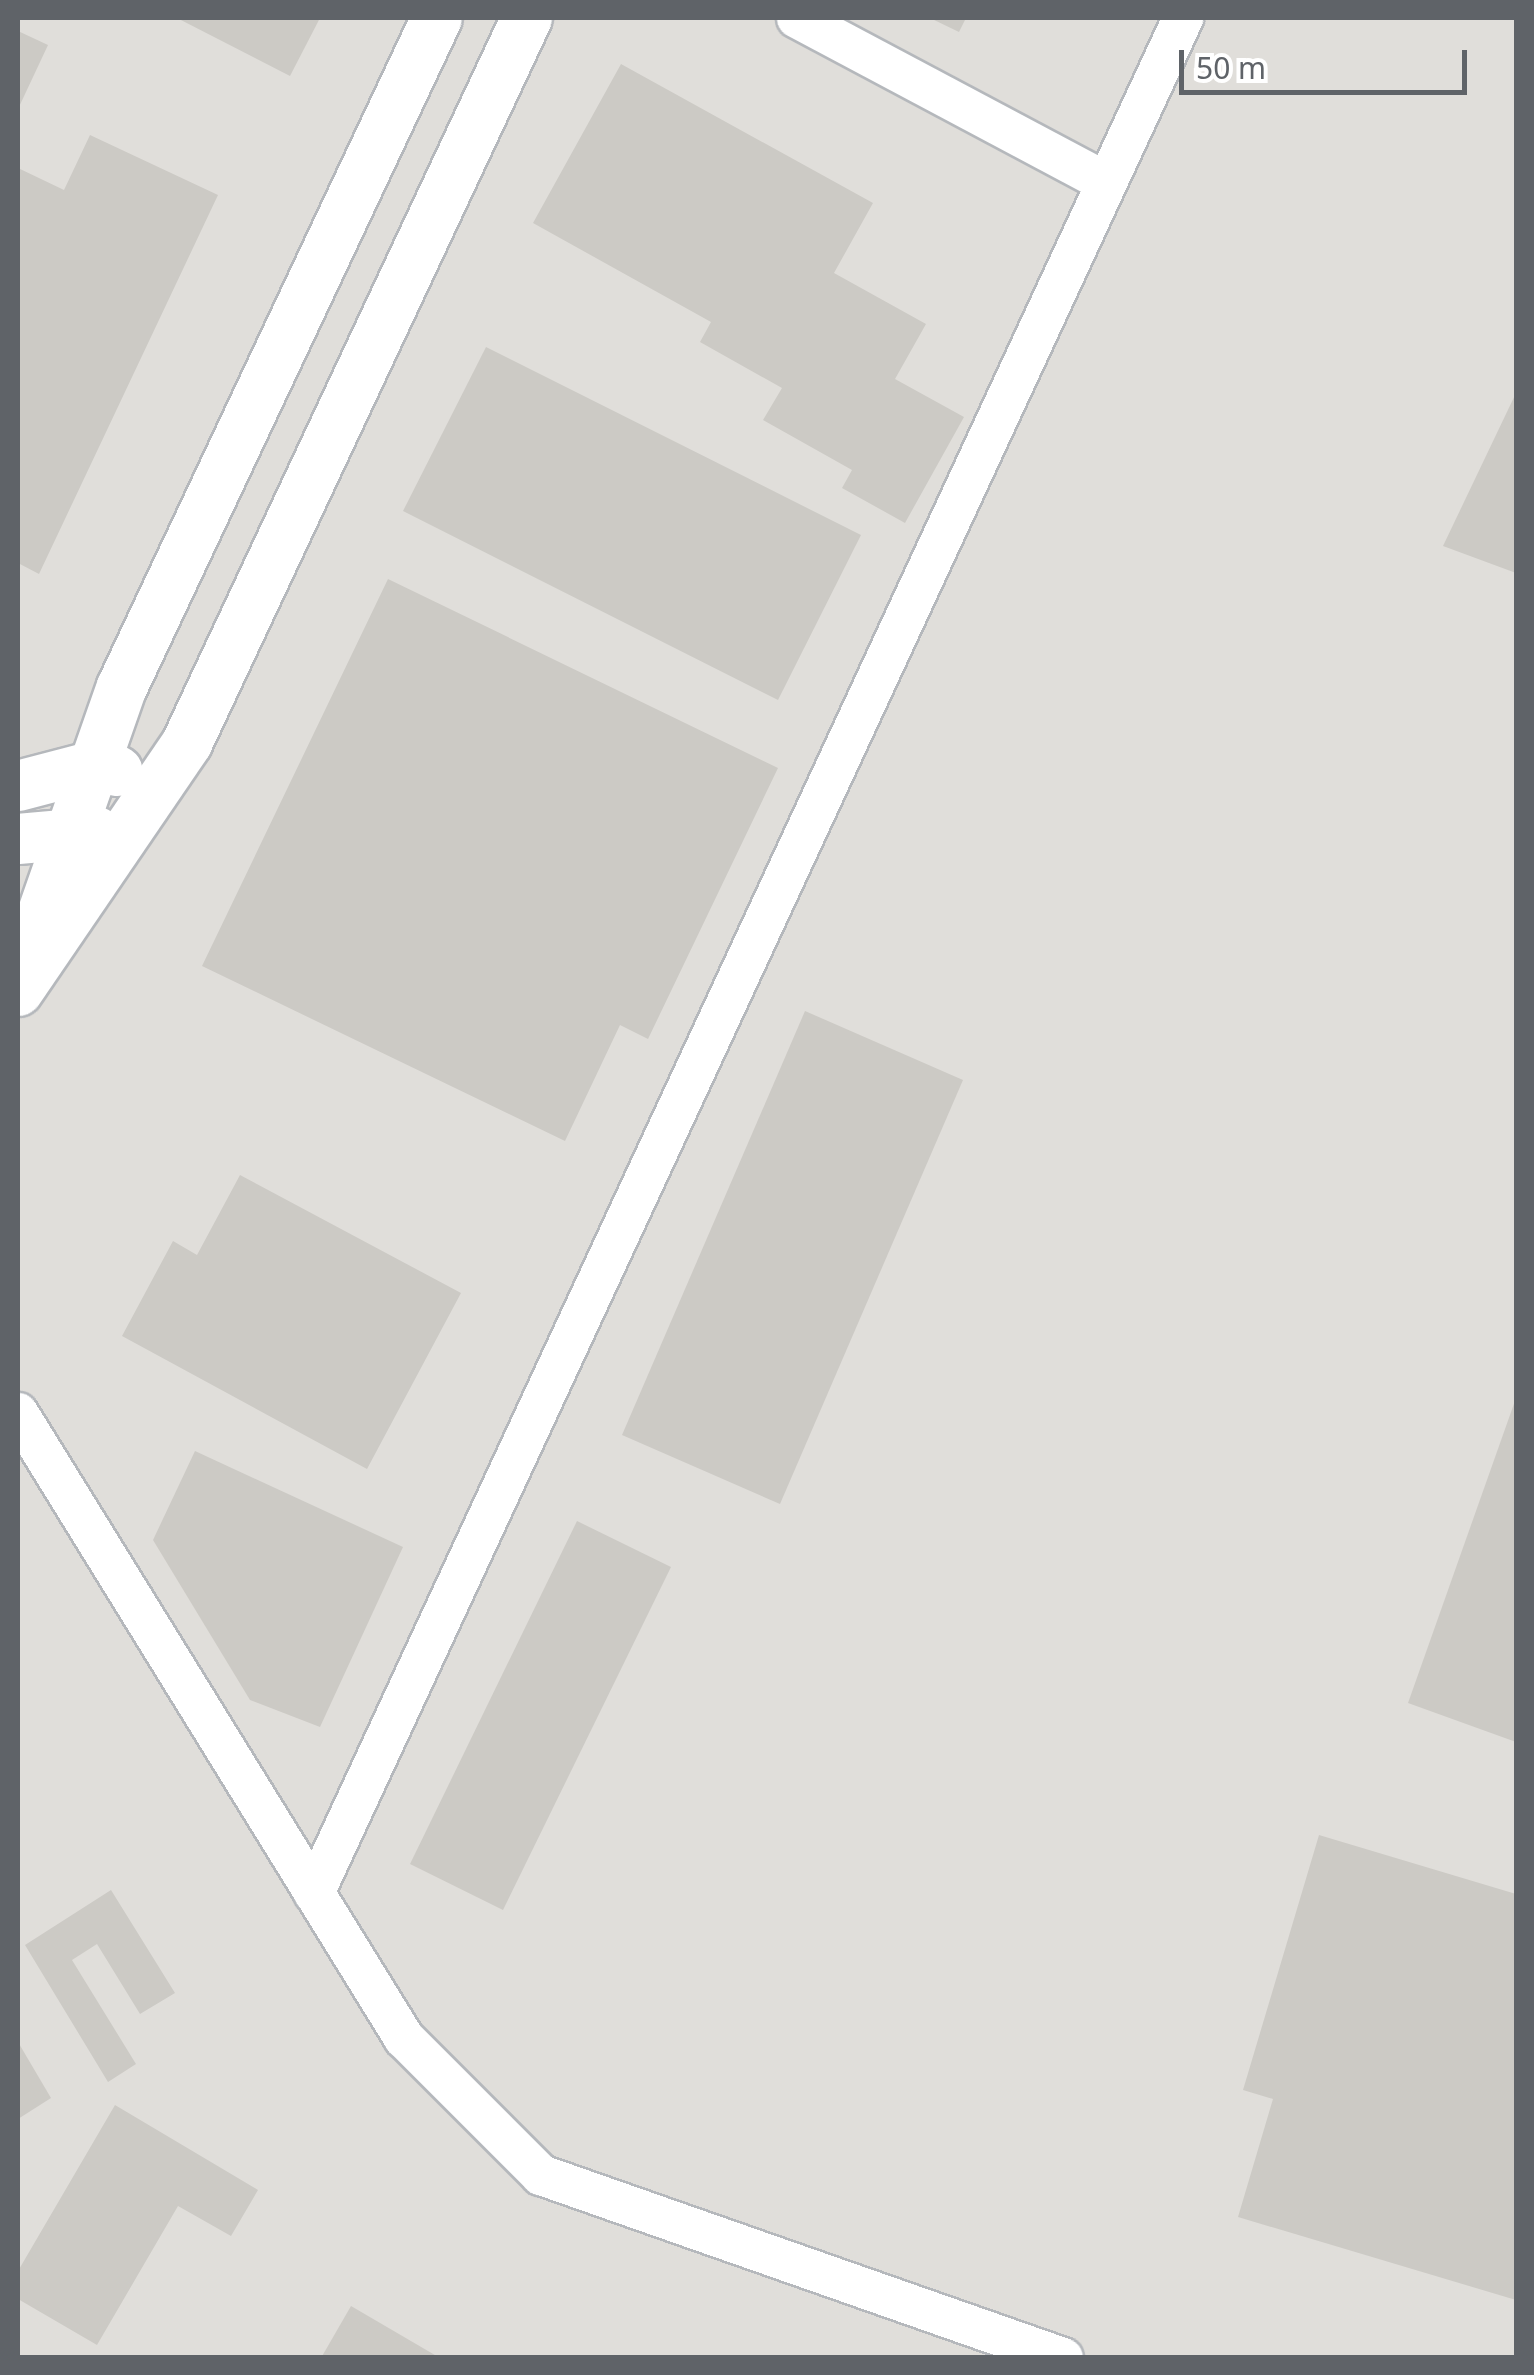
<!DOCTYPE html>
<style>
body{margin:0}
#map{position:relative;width:1534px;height:2375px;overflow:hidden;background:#f1efe8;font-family:"Noto Sans",sans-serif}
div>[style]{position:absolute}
.industrial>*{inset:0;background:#e0deda}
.building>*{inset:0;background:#cccac5}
.roads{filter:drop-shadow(2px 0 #b5b8bc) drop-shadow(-2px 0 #b5b8bc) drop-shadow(0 2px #b5b8bc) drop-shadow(0 -2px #b5b8bc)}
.minor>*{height:40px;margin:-20px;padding:0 20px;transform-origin:20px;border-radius:20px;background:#fff}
.tertiary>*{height:50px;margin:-25px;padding:0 25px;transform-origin:25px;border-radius:25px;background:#fff}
span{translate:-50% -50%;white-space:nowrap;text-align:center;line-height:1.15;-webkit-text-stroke:9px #fff;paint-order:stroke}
.frame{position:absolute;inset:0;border:20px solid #5f6368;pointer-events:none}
.scale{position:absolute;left:1179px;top:50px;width:288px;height:45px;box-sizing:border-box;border:5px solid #5f6368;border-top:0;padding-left:12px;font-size:30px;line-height:35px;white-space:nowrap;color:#5f6368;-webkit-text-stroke:8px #fff;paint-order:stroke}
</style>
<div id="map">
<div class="industrial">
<i style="clip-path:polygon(18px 18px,1516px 18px,1516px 2357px,18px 2357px)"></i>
</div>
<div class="building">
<i style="clip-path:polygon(177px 18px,320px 18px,290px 76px)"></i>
<i style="clip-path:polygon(930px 18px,966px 18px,959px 32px)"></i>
<i style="clip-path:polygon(18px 31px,48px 45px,18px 109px)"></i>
<i style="clip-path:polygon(621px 64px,873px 203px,834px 273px,926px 324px,895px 379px,964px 417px,905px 523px,842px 488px,852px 470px,763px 420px,782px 388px,700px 342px,711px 322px,533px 223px)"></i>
<i style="clip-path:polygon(90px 135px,218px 195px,39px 574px,18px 563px,18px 168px,64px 190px)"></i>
<i style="clip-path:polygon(486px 347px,861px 535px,778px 700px,403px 511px)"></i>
<i style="clip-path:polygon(1516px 393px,1516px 573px,1443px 546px)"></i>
<i style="clip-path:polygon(388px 579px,778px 768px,648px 1039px,620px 1025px,565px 1141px,202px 966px)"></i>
<i style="clip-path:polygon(805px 1011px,963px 1080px,780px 1504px,622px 1435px)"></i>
<i style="clip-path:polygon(240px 1175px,461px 1293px,367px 1469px,122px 1336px,173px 1241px,197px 1255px)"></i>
<i style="clip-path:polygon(1516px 1398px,1516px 1742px,1408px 1703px)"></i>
<i style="clip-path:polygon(195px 1451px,403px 1547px,320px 1727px,250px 1700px,153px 1540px)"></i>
<i style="clip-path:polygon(577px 1521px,671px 1567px,503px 1910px,410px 1864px)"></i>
<i style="clip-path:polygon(1319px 1835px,1516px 1894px,1516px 2300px,1238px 2217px,1273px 2099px,1243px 2090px)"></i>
<i style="clip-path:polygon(111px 1890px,175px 1993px,140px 2014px,97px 1944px,72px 1960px,136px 2064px,108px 2082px,25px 1945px)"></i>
<i style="clip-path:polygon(18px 2042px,51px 2098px,18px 2119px)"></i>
<i style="clip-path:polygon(115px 2105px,258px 2190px,231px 2236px,178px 2206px,97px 2345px,18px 2299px,18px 2271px)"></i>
<i style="clip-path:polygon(351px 2306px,440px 2358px,321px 2358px)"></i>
</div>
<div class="roads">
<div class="minor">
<i style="left:797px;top:18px;width:348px;rotate:28deg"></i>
<i style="left:18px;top:1413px;width:735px;rotate:58.3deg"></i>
<i style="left:404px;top:2038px;width:194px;rotate:45deg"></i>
<i style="left:541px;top:2175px;width:553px;rotate:19.32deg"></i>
<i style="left:314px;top:1893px;width:2067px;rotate:-65.13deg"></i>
</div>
<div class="tertiary">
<i style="left:18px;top:786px;width:79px;rotate:-14.7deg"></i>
<i style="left:94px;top:766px;width:24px;rotate:12deg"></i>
<i style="left:18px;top:839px;width:79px;rotate:-5.1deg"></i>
<i style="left:36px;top:932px;width:260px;rotate:-70.7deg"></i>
<i style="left:122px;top:687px;width:739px;rotate:-64.79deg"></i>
<i style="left:18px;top:991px;width:300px;rotate:-55.7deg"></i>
<i style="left:187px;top:743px;width:801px;rotate:-64.88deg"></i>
</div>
</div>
<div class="frame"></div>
<div class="scale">50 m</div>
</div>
